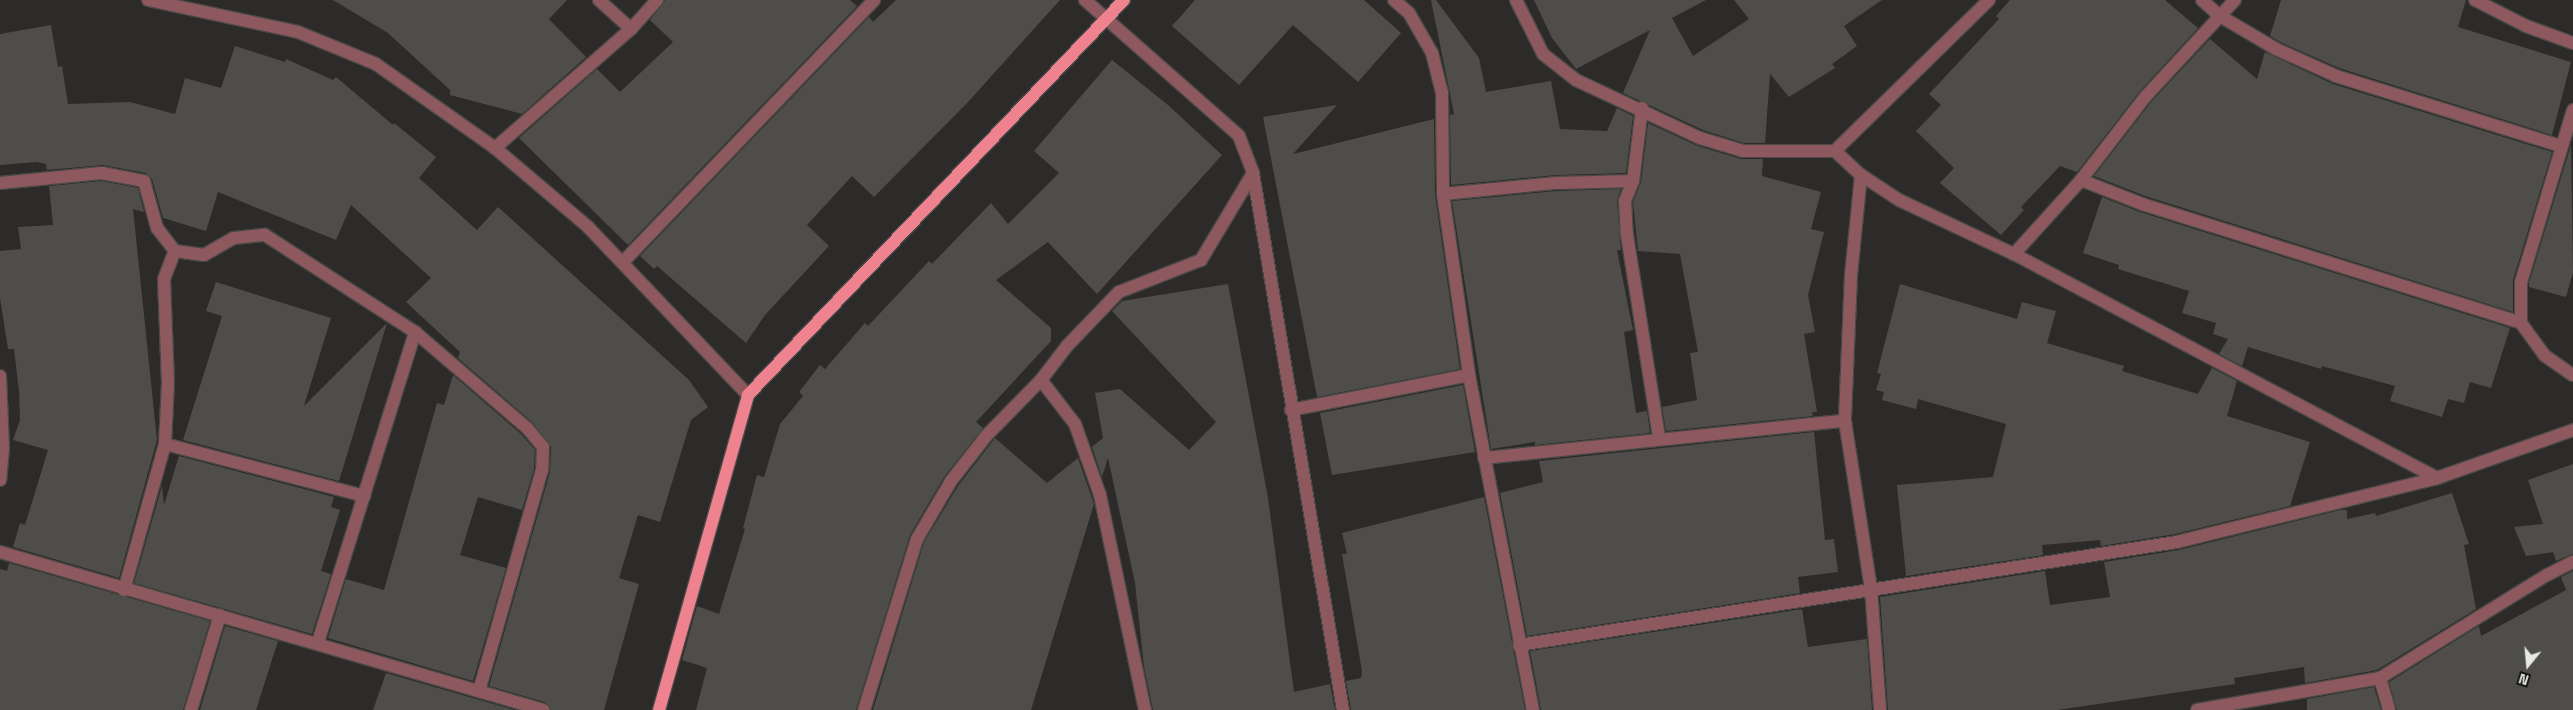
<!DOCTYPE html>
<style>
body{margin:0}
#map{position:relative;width:2573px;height:710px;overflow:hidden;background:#2c2b29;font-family:"Space Grotesk",sans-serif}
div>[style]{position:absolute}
.building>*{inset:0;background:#4e4d4a}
.roads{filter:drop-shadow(1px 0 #4a4947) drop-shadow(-1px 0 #4a4947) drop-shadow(0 1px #4a4947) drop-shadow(0 -1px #4a4947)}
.minor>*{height:12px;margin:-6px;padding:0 6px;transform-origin:6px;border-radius:6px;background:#8d595e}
.major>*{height:12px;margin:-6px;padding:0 6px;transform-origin:6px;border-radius:6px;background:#ee838f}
span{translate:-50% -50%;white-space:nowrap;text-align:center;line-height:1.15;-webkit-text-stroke:4px #141413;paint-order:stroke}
.north{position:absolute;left:2503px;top:640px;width:50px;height:50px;-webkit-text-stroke:4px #141413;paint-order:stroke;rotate:197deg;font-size:14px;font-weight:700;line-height:20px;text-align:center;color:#e8e8e6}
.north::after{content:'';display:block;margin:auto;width:18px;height:22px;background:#e8e8e6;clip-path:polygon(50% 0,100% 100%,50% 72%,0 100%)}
</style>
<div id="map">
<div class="building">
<i style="clip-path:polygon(333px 0,567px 0,549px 19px,586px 57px,522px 114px,450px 95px,450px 90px,388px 33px)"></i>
<i style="clip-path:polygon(665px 0,850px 0,857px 6px,628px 245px,519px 138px,597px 69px,620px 92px,673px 42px,650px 20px)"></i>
<i style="clip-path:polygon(896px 0,1060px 0,969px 101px,874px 197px,852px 176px,807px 225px,829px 246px,765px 315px,746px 343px,657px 266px,654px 269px,640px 256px,869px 17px,873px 22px)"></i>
<i style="clip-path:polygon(1195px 0,1364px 0,1401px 33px,1358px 82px,1293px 25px,1239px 85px,1172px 26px)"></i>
<i style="clip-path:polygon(1431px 0,1436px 0,1479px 58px,1486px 92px,1551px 81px,1560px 129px,1607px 131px,1617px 108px,1633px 116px,1626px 173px,1556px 175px,1451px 185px,1450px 115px,1454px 114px)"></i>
<i style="clip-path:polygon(1534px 0,1706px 0,1672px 18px,1693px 56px,1749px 19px,1734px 0,1882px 0,1844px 26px,1857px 46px,1832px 64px,1835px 68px,1789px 97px,1770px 74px,1765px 143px,1744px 143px,1703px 130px,1623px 93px,1650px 30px,1576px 69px,1552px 38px)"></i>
<i style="clip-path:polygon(2010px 0,2165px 0,2198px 28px,2140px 91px,2077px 172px,2060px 166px,2021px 207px,2024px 210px,2001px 235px,1940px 183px,1954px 168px,1916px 131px,1941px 105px,1929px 94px,1999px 19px,1996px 16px)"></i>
<i style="clip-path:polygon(2281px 0,2466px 0,2458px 27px,2571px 62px,2552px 135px,2339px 68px,2280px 42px,2270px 36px)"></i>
<i style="clip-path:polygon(51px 25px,58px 67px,62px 66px,68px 104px,130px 102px,175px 114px,185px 78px,221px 88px,235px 46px,285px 62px,286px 59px,333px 80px,336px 77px,393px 125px,394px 123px,436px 157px,419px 178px,477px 230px,498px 207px,689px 380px,708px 407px,691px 420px,660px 522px,638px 515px,619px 578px,639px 584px,604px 710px,551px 710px,545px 702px,489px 686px,550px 472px,551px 447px,532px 422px,458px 358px,460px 352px,406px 302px,431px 278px,351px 205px,336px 240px,218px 192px,206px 231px,163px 218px,152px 179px,146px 173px,103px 165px,47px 170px,46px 164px,37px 162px,0 165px,0 34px)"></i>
<i style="clip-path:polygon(2210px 39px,2257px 79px,2265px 52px,2333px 84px,2552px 152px,2513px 280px,2513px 312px,2145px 196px,2094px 176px,2152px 101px)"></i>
<i style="clip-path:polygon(1112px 60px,1168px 105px,1222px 155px,1097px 294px,1048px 242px,996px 280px,1051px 328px,1051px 341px,976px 422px,983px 428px,944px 477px,910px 535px,856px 710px,696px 710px,707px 668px,682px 660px,697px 606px,719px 614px,745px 529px,743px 528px,757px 475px,764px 477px,780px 424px,803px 396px,799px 392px,820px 365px,825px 369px,865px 323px,868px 326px,929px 261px,932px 264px,991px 203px,1008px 224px,1059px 173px,1034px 151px)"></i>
<i style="clip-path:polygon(1337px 105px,1293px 154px,1434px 119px,1435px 195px,1460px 369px,1317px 397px,1263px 117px)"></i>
<i style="clip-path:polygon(1648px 123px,1698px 146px,1741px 159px,1763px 159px,1762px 176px,1821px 192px,1811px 229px,1824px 232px,1808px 295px,1815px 332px,1804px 334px,1817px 412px,1812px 412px,1813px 416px,1666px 431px,1662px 407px,1697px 400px,1690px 353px,1698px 352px,1680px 254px,1638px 251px,1633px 202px,1641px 182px)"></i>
<i style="clip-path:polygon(2571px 145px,2573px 272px,2566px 297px,2529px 287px,2529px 283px)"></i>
<i style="clip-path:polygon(102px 181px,138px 188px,144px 212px,133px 209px,157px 440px,119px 578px,13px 547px,20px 523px,25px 525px,48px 450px,13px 440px,20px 420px,19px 391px,14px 349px,8px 349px,0 298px,0 251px,21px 249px,18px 227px,53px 225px,49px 186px)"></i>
<i style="clip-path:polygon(1621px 189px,1617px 201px,1621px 250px,1617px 250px,1633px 330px,1624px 332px,1636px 413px,1647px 411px,1650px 433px,1535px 445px,1535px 442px,1491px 449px,1452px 201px,1556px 191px)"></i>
<i style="clip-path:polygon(2102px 197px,2140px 212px,2510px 328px,2491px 388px,2470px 382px,2464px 403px,2448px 399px,2442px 417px,2390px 401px,2395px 386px,2322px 366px,2321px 369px,2248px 347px,2242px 366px,2219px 354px,2228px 339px,2213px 334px,2216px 323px,2182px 313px,2189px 291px,2118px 269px,2119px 265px,2083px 253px)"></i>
<i style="clip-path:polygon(216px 282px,331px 318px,304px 406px,387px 323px,339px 481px,183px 440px,222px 316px,206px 311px)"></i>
<i style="clip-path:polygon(1228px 284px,1268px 498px,1294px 692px,1330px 684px,1335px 710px,1153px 710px,1144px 667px,1135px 583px,1108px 458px,1102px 477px,1092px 447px,1103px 438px,1095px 393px,1120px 389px,1189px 450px,1216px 422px,1112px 311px,1122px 301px)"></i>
<i style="clip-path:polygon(1900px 284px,2017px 319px,2022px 302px,2056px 311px,2047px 343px,2124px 366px,2122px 371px,2198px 394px,2212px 368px,2237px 381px,2227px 416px,2310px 442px,2290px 506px,2175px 534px,2101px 546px,2100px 540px,2042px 545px,2043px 555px,1906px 576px,1897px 485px,1993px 477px,2006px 424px,1918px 399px,1916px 409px,1882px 400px,1884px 392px,1876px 390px,1881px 374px,1877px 373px)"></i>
<i style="clip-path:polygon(453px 375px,521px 434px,535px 450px,534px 469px,522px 510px,478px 497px,460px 555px,506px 568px,473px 681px,328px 638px,346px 579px,384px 590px,437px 403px,444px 405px)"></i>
<i style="clip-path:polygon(1463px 385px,1475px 452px,1332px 475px,1320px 413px)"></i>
<i style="clip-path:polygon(1814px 432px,1825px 540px,1834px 539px,1838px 572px,1798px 577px,1800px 593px,1527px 636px,1500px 493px,1543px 482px,1539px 461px)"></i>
<i style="clip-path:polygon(995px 438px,1047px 483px,1078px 458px,1094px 504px,1031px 710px,873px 710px,924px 542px,958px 486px)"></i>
<i style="clip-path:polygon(179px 456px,334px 497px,331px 507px,340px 510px,321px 571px,331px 574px,312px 634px,134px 583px,162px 486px,164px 505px)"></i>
<i style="clip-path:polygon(2573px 464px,2573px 554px,2556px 561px,2553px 552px,2526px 556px,2514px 527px,2543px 524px,2528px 480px)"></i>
<i style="clip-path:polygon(2452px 493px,2469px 544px,2464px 545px,2476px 609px,2377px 670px,2305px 683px,2304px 667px,2234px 678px,2235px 684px,2057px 710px,1888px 710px,1880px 597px,2045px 571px,2050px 605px,2110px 597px,2104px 562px,2179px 550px,2340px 510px,2347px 510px,2347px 519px,2375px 513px,2376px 516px)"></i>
<i style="clip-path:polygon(1484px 497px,1525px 710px,1351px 710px,1346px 681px,1361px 678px,1362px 671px,1342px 554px,1347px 554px,1342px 533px)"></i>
<i style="clip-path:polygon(9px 563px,210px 621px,183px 710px,0 710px,0 569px,7px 571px)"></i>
<i style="clip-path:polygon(2573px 571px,2573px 710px,2397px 710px,2389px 682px,2479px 626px,2481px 636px,2566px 590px,2561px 577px)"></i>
<i style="clip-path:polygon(1802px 609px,1808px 647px,1867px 639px,1872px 710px,1541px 710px,1530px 651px)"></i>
<i style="clip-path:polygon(225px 626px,278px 641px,256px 710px,200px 710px)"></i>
<i style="clip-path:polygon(386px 673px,514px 710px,373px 710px)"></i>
<i style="clip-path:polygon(2374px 687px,2381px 710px,2307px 710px,2307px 699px)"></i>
</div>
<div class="roads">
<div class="minor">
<i style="left:148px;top:0;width:153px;rotate:12deg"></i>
<i style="left:298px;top:32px;width:84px;rotate:22.3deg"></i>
<i style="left:376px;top:64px;width:146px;rotate:35.2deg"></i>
<i style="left:495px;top:148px;width:122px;rotate:40.3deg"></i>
<i style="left:588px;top:227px;width:232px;rotate:46.4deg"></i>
<i style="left:599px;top:0;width:43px;rotate:42.2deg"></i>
<i style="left:1085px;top:0;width:205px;rotate:41.4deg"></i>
<i style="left:1239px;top:136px;width:40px;rotate:69deg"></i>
<i style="left:1253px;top:173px;width:544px;rotate:80.49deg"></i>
<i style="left:1394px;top:0;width:20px;rotate:41deg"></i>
<i style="left:1409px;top:13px;width:46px;rotate:60.1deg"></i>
<i style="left:1432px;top:53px;width:41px;rotate:76deg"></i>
<i style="left:1442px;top:93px;width:101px;rotate:89.4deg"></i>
<i style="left:1443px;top:194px;width:183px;rotate:81.8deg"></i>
<i style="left:1469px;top:375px;width:341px;rotate:79.2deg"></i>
<i style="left:1516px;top:0;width:60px;rotate:63.4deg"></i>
<i style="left:1543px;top:54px;width:42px;rotate:38.2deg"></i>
<i style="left:1576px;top:80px;width:137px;rotate:25.1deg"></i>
<i style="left:1700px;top:138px;width:45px;rotate:16.8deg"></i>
<i style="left:1743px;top:151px;width:92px"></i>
<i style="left:1989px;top:0;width:216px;rotate:135.6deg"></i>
<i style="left:1835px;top:151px;width:35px;rotate:43deg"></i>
<i style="left:1861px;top:175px;width:45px;rotate:33.3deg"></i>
<i style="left:1899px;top:200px;width:127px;rotate:25.2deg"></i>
<i style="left:2014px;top:254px;width:100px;rotate:-47.8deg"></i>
<i style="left:2081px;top:180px;width:106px;rotate:-52.3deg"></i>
<i style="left:2146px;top:96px;width:131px;rotate:-47.2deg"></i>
<i style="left:2202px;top:0;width:24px;rotate:42deg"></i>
<i style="left:2220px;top:16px;width:65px;rotate:30.5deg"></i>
<i style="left:2276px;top:49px;width:66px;rotate:24.2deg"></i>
<i style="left:2336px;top:76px;width:236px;rotate:17.3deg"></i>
<i style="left:2475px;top:0;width:57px;rotate:27deg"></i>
<i style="left:2526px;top:26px;width:50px;rotate:19.9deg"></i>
<i style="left:1642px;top:108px;width:74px;rotate:97deg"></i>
<i style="left:1633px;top:181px;width:22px;rotate:112deg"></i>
<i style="left:1625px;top:201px;width:34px;rotate:87deg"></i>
<i style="left:1627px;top:235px;width:205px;rotate:81deg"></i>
<i style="left:2573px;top:110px;width:180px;rotate:106.8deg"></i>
<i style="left:2521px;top:282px;width:41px;rotate:90deg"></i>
<i style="left:2521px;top:323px;width:39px;rotate:54deg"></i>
<i style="left:2544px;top:355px;width:35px;rotate:35deg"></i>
<i style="left:495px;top:148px;width:181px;rotate:-41.2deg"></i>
<i style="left:631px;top:29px;width:39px;rotate:-48deg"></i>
<i style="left:1861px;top:175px;width:100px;rotate:95.7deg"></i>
<i style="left:1851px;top:275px;width:146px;rotate:92.4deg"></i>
<i style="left:1845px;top:421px;width:170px;rotate:81.2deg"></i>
<i style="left:1871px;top:589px;width:121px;rotate:85.7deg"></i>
<i style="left:2081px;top:180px;width:66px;rotate:21.5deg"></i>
<i style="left:2142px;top:204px;width:397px;rotate:17.4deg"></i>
<i style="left:0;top:183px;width:102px;rotate:-5.6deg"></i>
<i style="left:102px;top:173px;width:43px;rotate:10.8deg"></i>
<i style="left:144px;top:181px;width:49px;rotate:74.5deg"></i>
<i style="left:157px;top:228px;width:29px;rotate:52deg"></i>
<i style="left:175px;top:251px;width:29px;rotate:8deg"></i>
<i style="left:204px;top:255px;width:34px;rotate:-30deg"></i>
<i style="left:234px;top:238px;width:31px;rotate:-6deg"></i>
<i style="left:265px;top:235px;width:179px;rotate:32.9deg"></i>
<i style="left:415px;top:332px;width:148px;rotate:40.6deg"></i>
<i style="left:527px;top:428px;width:25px;rotate:50deg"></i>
<i style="left:543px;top:447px;width:23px;rotate:92deg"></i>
<i style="left:542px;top:470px;width:230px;rotate:105.9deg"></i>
<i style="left:1443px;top:194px;width:114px;rotate:-5.6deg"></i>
<i style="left:1556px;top:183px;width:77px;rotate:-1.5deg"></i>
<i style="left:2014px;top:254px;width:479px;rotate:27.9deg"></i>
<i style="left:623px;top:262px;width:363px;rotate:-46.2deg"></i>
<i style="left:0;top:376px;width:72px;rotate:87.6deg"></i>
<i style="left:3px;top:448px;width:32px;rotate:95deg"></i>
<i style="left:1041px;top:380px;width:56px;rotate:52.3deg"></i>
<i style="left:1075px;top:424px;width:75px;rotate:70.6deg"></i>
<i style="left:1100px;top:495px;width:220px;rotate:78.2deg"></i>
<i style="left:1291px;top:410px;width:181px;rotate:-11.1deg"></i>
<i style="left:165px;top:444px;width:206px;rotate:14.6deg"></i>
<i style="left:1484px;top:458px;width:363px;rotate:-5.9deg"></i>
<i style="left:0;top:552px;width:566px;rotate:16.22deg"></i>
<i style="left:124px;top:590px;width:152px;rotate:-74.3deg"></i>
<i style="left:165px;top:444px;width:61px;rotate:-87.2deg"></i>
<i style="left:168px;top:383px;width:104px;rotate:-92.2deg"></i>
<i style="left:164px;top:279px;width:30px;rotate:-69deg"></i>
<i style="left:318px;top:642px;width:325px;rotate:-72.6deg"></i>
<i style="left:1519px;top:645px;width:666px;rotate:-8.9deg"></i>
<i style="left:2177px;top:542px;width:268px;rotate:-13.8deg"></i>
<i style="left:2437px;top:478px;width:144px;rotate:-19.4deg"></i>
<i style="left:2380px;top:678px;width:33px;rotate:74deg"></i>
<i style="left:191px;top:710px;width:99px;rotate:-73deg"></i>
<i style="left:864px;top:710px;width:179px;rotate:-72.8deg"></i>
<i style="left:917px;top:539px;width:67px;rotate:-59.6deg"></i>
<i style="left:951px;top:481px;width:58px;rotate:-52deg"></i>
<i style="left:987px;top:435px;width:77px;rotate:-45.5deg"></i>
<i style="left:1041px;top:380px;width:43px;rotate:-52.6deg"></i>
<i style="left:1067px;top:346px;width:75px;rotate:-46.1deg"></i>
<i style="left:1119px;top:292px;width:88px;rotate:-21.3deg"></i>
<i style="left:1201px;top:260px;width:101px;rotate:-59.1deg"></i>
<i style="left:2197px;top:710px;width:186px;rotate:-9.9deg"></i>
<i style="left:2380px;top:678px;width:196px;rotate:-31.7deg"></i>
<i style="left:2547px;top:575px;width:29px;rotate:-27deg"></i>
</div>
<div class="major">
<i style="left:659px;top:710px;width:327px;rotate:-74.2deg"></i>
<i style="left:748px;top:395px;width:545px;rotate:-46.41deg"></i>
</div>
</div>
<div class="north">N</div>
</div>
